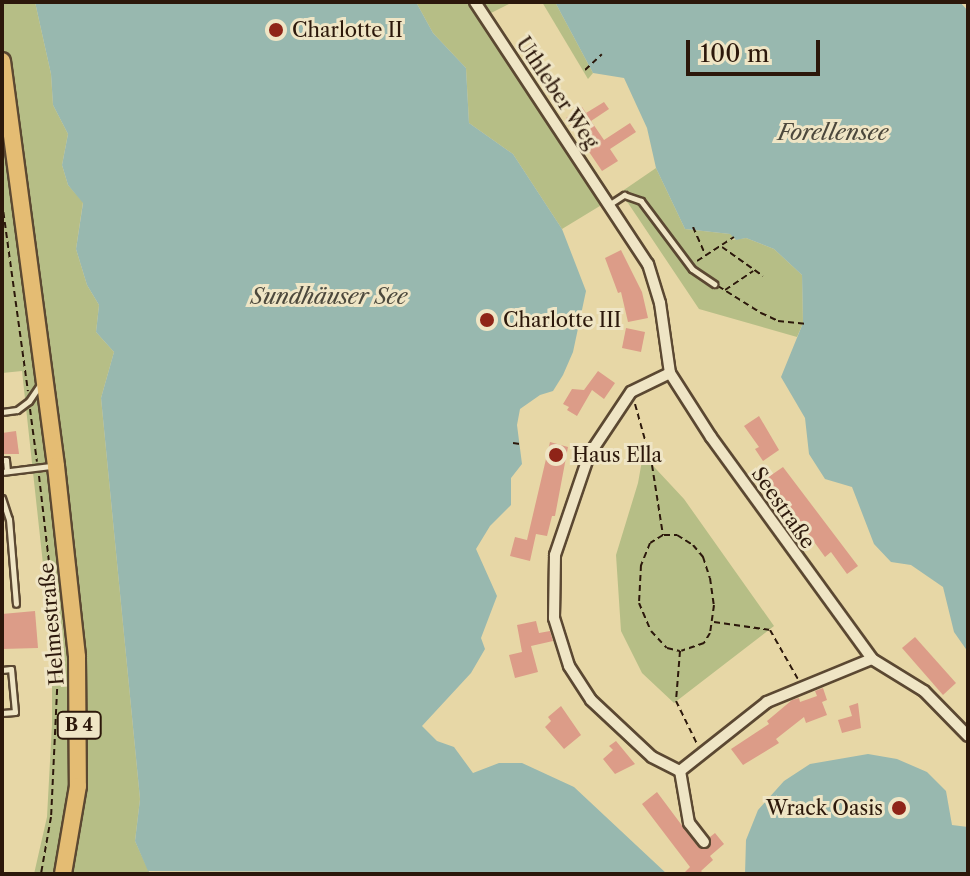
<!DOCTYPE html>
<meta charset="utf-8">
<style>
body{margin:0}
#map{position:relative;width:970px;height:876px;overflow:hidden;background:#e7d7a6;font-family:"Libre Caslon Text",serif}
div>[style]{position:absolute}
.green>*{inset:0;background:#b6be86}
.water>*{inset:0;background:#98b8af}
.building>*{inset:0;background:#dc9c88}
.path>*{height:2px;margin-top:-1px;transform-origin:0;background:repeating-linear-gradient(90deg,#2c180b 0 6px,transparent 0 10px)}
.roads{filter:drop-shadow(2px 0 #5b4832) drop-shadow(-2px 0 #5b4832) drop-shadow(0 2px #5b4832) drop-shadow(0 -2px #5b4832)}
.lane>*{height:5px;margin:-2.5px;padding:0 2.5px;transform-origin:2.5px;border-radius:2.5px;background:#efe5c5}
.street>*{height:10px;margin:-5px;padding:0 5px;transform-origin:5px;border-radius:5px;background:#efe5c5}
.primary>*{height:16px;margin:-8px;padding:0 8px;transform-origin:8px;border-radius:8px;background:#e4bc73}
.dots>*{width:22px;height:22px;translate:-50% -50%;box-sizing:border-box;border:4px solid #efe5c5;border-radius:50%}
span{translate:-50% -50%;white-space:nowrap;text-align:center;line-height:1.15;-webkit-text-stroke:6px #efe5c5;paint-order:stroke}
.shield-label span{padding:2px 6px;background:#efe5c5;border:2px solid;border-radius:6px;-webkit-text-stroke-width:0}
.shield-label{font-size:18px;color:#2c180b;font-weight:700}
.poi-label{font-size:20px;color:#2c180b}
.left{translate:0 -50%;text-align:left}
.right{translate:-100% -50%;text-align:right}
.street-label{font-size:20px;color:#2c180b}
.water-label{font-size:22px;color:#4c483c;font-style:italic}
.frame{position:absolute;inset:0;border:4px solid #2c180b;pointer-events:none}
.scale{position:absolute;left:686px;top:40px;width:134px;height:36px;box-sizing:border-box;border:4px solid #2c180b;border-top:0;padding-left:10px;font-size:24px;line-height:28px;white-space:nowrap;color:#2c180b;-webkit-text-stroke:6px #efe5c5;paint-order:stroke}
</style>
<div id="map">
<div class="green">
<i style="clip-path:polygon(2px 2px,35px 2px,51px 74px,53px 105px,68px 134px,62px 165px,68px 185px,83px 202px,76px 249px,87px 285px,99px 305px,96px 332px,114px 352px,101px 398px,140px 799px,135px 841px,150px 874px,34px 874px,47px 817px,52px 724px,52px 647px,22px 371px,2px 373px)"></i>
<i style="clip-path:polygon(416px 2px,513px 2px,491px 13px,613px 198px,562px 229px,513px 154px,469px 123px,466px 68px,433px 33px)"></i>
<i style="clip-path:polygon(542px 2px,555px 2px,593px 73px,588px 79px)"></i>
<i style="clip-path:polygon(656px 168px,685px 229px,730px 234px,735px 236px,732px 240px,746px 238px,774px 249px,802px 275px,803px 323px,797px 337px,699px 309px,628px 203px,618px 194px)"></i>
<i style="clip-path:polygon(643px 455px,684px 499px,774px 626px,674px 703px,642px 673px,621px 631px,616px 555px,638px 483px)"></i>
</div>
<div class="water">
<i style="clip-path:polygon(35px 2px,416px 2px,433px 33px,466px 68px,469px 123px,513px 154px,562px 229px,586px 291px,573px 352px,563px 375px,553px 391px,540px 395px,520px 409px,517px 425px,522px 464px,511px 478px,511px 505px,490px 526px,476px 549px,497px 596px,481px 638px,485px 649px,471px 673px,422px 726px,437px 741px,454px 747px,473px 773px,499px 763px,522px 763px,574px 787px,667px 874px,148px 871px,135px 841px,140px 799px,101px 398px,114px 352px,96px 332px,99px 305px,87px 285px,76px 249px,83px 203px,68px 185px,62px 165px,68px 134px,53px 105px,51px 74px)"></i>
<i style="clip-path:polygon(555px 2px,960px 2px,968px 11px,968px 652px,954px 632px,943px 587px,911px 565px,891px 562px,874px 544px,852px 487px,825px 479px,809px 454px,805px 418px,781px 377px,803px 323px,802px 275px,774px 249px,746px 238px,736px 240px,730px 234px,685px 229px,656px 168px,647px 128px,624px 78px,593px 73px)"></i>
<i style="clip-path:polygon(868px 754px,897px 759px,927px 772px,946px 791px,952px 825px,968px 827px,968px 874px,745px 874px,746px 840px,758px 810px,784px 781px,810px 764px)"></i>
</div>
<div class="building">
<i style="clip-path:polygon(604px 102px,609px 109px,591px 121px,604px 140px,630px 123px,636px 132px,610px 149px,618px 161px,602px 171px,566px 118px,582px 107px,586px 113px)"></i>
<i style="clip-path:polygon(621px 250px,642px 292px,648px 318px,628px 322px,621px 292px,618px 293px,605px 258px)"></i>
<i style="clip-path:polygon(626px 328px,645px 332px,641px 352px,622px 348px)"></i>
<i style="clip-path:polygon(598px 371px,615px 383px,604px 399px,592px 390px,577px 416px,567px 410px,569px 407px,563px 404px,572px 389px,584px 390px)"></i>
<i style="clip-path:polygon(759px 416px,779px 450px,763px 461px,755px 449px,759px 447px,744px 426px)"></i>
<i style="clip-path:polygon(16px 431px,19px 454px,2px 454px,2px 433px)"></i>
<i style="clip-path:polygon(550px 442px,568px 447px,555px 516px,552px 516px,547px 536px,536px 534px,530px 561px,510px 556px,515px 537px,527px 540px)"></i>
<i style="clip-path:polygon(783px 467px,858px 566px,847px 574px,831px 552px,825px 557px,794px 514px,789px 517px,779px 502px,782px 500px,767px 478px)"></i>
<i style="clip-path:polygon(35px 611px,38px 648px,2px 649px,2px 614px)"></i>
<i style="clip-path:polygon(536px 621px,539px 633px,550px 631px,553px 641px,531px 646px,538px 672px,515px 678px,509px 655px,522px 652px,517px 625px)"></i>
<i style="clip-path:polygon(915px 637px,956px 683px,943px 695px,902px 648px)"></i>
<i style="clip-path:polygon(823px 688px,827px 700px,822px 702px,827px 715px,806px 723px,804px 717px,776px 739px,779px 743px,743px 765px,731px 749px,769px 724px,767px 721px,792px 700px,799px 698px,800px 702px,817px 696px,815px 691px)"></i>
<i style="clip-path:polygon(858px 703px,861px 728px,842px 733px,838px 720px,852px 716px,849px 706px)"></i>
<i style="clip-path:polygon(561px 706px,581px 735px,564px 749px,545px 727px,551px 721px,548px 717px)"></i>
<i style="clip-path:polygon(616px 741px,635px 764px,615px 774px,603px 759px,613px 750px,609px 746px)"></i>
<i style="clip-path:polygon(657px 792px,698px 847px,710px 848px,710px 837px,715px 833px,724px 844px,710px 856px,713px 860px,701px 871px,704px 874px,683px 874px,690px 867px,642px 804px)"></i>
</div>
<div class="path">
<i style="left:585px;top:70px;width:23px;rotate:-43deg"></i>
<i style="left:2px;top:202px;width:191px;rotate:82.2deg"></i>
<i style="left:693px;top:227px;width:30px;rotate:66deg"></i>
<i style="left:722px;top:247px;width:50px;rotate:35.3deg"></i>
<i style="left:697px;top:261px;width:44px;rotate:-33deg"></i>
<i style="left:718px;top:286px;width:51px;rotate:32.1deg"></i>
<i style="left:761px;top:313px;width:19px;rotate:25deg"></i>
<i style="left:778px;top:321px;width:27px;rotate:6deg"></i>
<i style="left:725px;top:290px;width:34px;rotate:-34deg"></i>
<i style="left:635px;top:404px;width:63px;rotate:74.4deg"></i>
<i style="left:652px;top:465px;width:71px;rotate:81.1deg"></i>
<i style="left:663px;top:535px;width:15px;rotate:148deg"></i>
<i style="left:650px;top:543px;width:24px;rotate:112deg"></i>
<i style="left:641px;top:565px;width:38px;rotate:93deg"></i>
<i style="left:639px;top:603px;width:30px;rotate:67deg"></i>
<i style="left:651px;top:631px;width:23px;rotate:47deg"></i>
<i style="left:667px;top:648px;width:13px;rotate:13deg"></i>
<i style="left:680px;top:651px;width:50px;rotate:94.6deg"></i>
<i style="left:676px;top:701px;width:50px;rotate:63.9deg"></i>
<i style="left:30px;top:409px;width:53px;rotate:82.5deg"></i>
<i style="left:513px;top:443px;width:7px;rotate:8deg"></i>
<i style="left:39px;top:476px;width:174px;rotate:83.4deg"></i>
<i style="left:59px;top:649px;width:168px;rotate:92.7deg"></i>
<i style="left:51px;top:817px;width:58px;rotate:100deg"></i>
<i style="left:664px;top:535px;width:13px"></i>
<i style="left:677px;top:535px;width:19px;rotate:32deg"></i>
<i style="left:693px;top:545px;width:16px;rotate:50deg"></i>
<i style="left:703px;top:557px;width:22px;rotate:72deg"></i>
<i style="left:710px;top:578px;width:27px;rotate:82deg"></i>
<i style="left:714px;top:605px;width:28px;rotate:98deg"></i>
<i style="left:710px;top:633px;width:12px;rotate:121deg"></i>
<i style="left:704px;top:643px;width:24px;rotate:161deg"></i>
<i style="left:714px;top:622px;width:57px;rotate:8.1deg"></i>
<i style="left:770px;top:630px;width:56px;rotate:60.3deg"></i>
</div>
<div class="roads">
<div class="lane">
<i style="left:610px;top:204px;width:17px;rotate:-33deg"></i>
<i style="left:624px;top:195px;width:18px;rotate:19deg"></i>
<i style="left:641px;top:201px;width:85px;rotate:53.1deg"></i>
<i style="left:692px;top:269px;width:27px;rotate:34deg"></i>
<i style="left:2px;top:412px;width:15px;rotate:-8deg"></i>
<i style="left:17px;top:410px;width:15px;rotate:-37deg"></i>
<i style="left:29px;top:401px;width:18px;rotate:-56deg"></i>
<i style="left:2px;top:460px;width:4px"></i>
<i style="left:6px;top:460px;width:11px;rotate:85deg"></i>
<i style="left:2px;top:472px;width:49px;rotate:-7deg"></i>
<i style="left:2px;top:498px;width:22px;rotate:72deg"></i>
<i style="left:9px;top:519px;width:85px;rotate:85.3deg"></i>
<i style="left:2px;top:670px;width:9px;rotate:-6deg"></i>
<i style="left:11px;top:669px;width:43px;rotate:84.7deg"></i>
<i style="left:15px;top:712px;width:13px;rotate:176deg"></i>
</div>
<div class="street">
<i style="left:475px;top:2px;width:314px;rotate:56.6deg"></i>
<i style="left:648px;top:264px;width:41px;rotate:72.9deg"></i>
<i style="left:660px;top:303px;width:71px;rotate:81.9deg"></i>
<i style="left:670px;top:373px;width:76px;rotate:57.4deg"></i>
<i style="left:711px;top:437px;width:274px;rotate:54deg"></i>
<i style="left:872px;top:659px;width:61px;rotate:31.6deg"></i>
<i style="left:924px;top:691px;width:63px;rotate:45.6deg"></i>
<i style="left:670px;top:373px;width:43px;rotate:154deg"></i>
<i style="left:631px;top:392px;width:76px;rotate:123.7deg"></i>
<i style="left:589px;top:455px;width:106px;rotate:108.8deg"></i>
<i style="left:555px;top:555px;width:63px;rotate:90.9deg"></i>
<i style="left:554px;top:618px;width:50px;rotate:72.6deg"></i>
<i style="left:569px;top:666px;width:40px;rotate:57.1deg"></i>
<i style="left:591px;top:700px;width:83px;rotate:43.1deg"></i>
<i style="left:652px;top:757px;width:31px;rotate:27deg"></i>
<i style="left:704px;top:842px;width:24px;rotate:-128deg"></i>
<i style="left:689px;top:823px;width:53px;rotate:-99.8deg"></i>
<i style="left:680px;top:771px;width:111px;rotate:-38.4deg"></i>
<i style="left:767px;top:702px;width:113px;rotate:-22.3deg"></i>
</div>
<div class="primary">
<i style="left:2px;top:61px;width:409px;rotate:82.4deg"></i>
<i style="left:56px;top:466px;width:192px;rotate:83.7deg"></i>
<i style="left:77px;top:657px;width:129px;rotate:89.6deg"></i>
<i style="left:78px;top:786px;width:89px;rotate:99.7deg"></i>
</div>
</div>
<div class="dots">
<i style="left:276px;top:30px;background:#8f2418"></i>
<i style="left:487px;top:320px;background:#8f2418"></i>
<i style="left:556px;top:455px;background:#8f2418"></i>
<i style="left:899px;top:808px;background:#8f2418"></i>
</div>
<div class="shield-label">
<span style="left:79px;top:725px">B 4</span>
</div>
<div class="poi-label">
<span class="left" style="left:292px;top:30px">Charlotte II</span>
<span class="left" style="left:503px;top:320px">Charlotte III</span>
<span class="left" style="left:572px;top:455px">Haus Ella</span>
<span class="right" style="left:883px;top:808px">Wrack Oasis</span>
</div>
<div class="street-label">
<span style="left:557px;top:93px;rotate:56deg">Uthleber Weg</span>
<span style="left:783px;top:508px;rotate:55deg">Seestraße</span>
<span style="left:52px;top:624px;rotate:-95deg">Helmestraße</span>
</div>
<div class="water-label">
<span style="left:833px;top:133px">Forellensee</span>
<span style="left:329px;top:297px">Sundhäuser See</span>
</div>
<div class="frame"></div>
<div class="scale">100 m</div>
</div>
